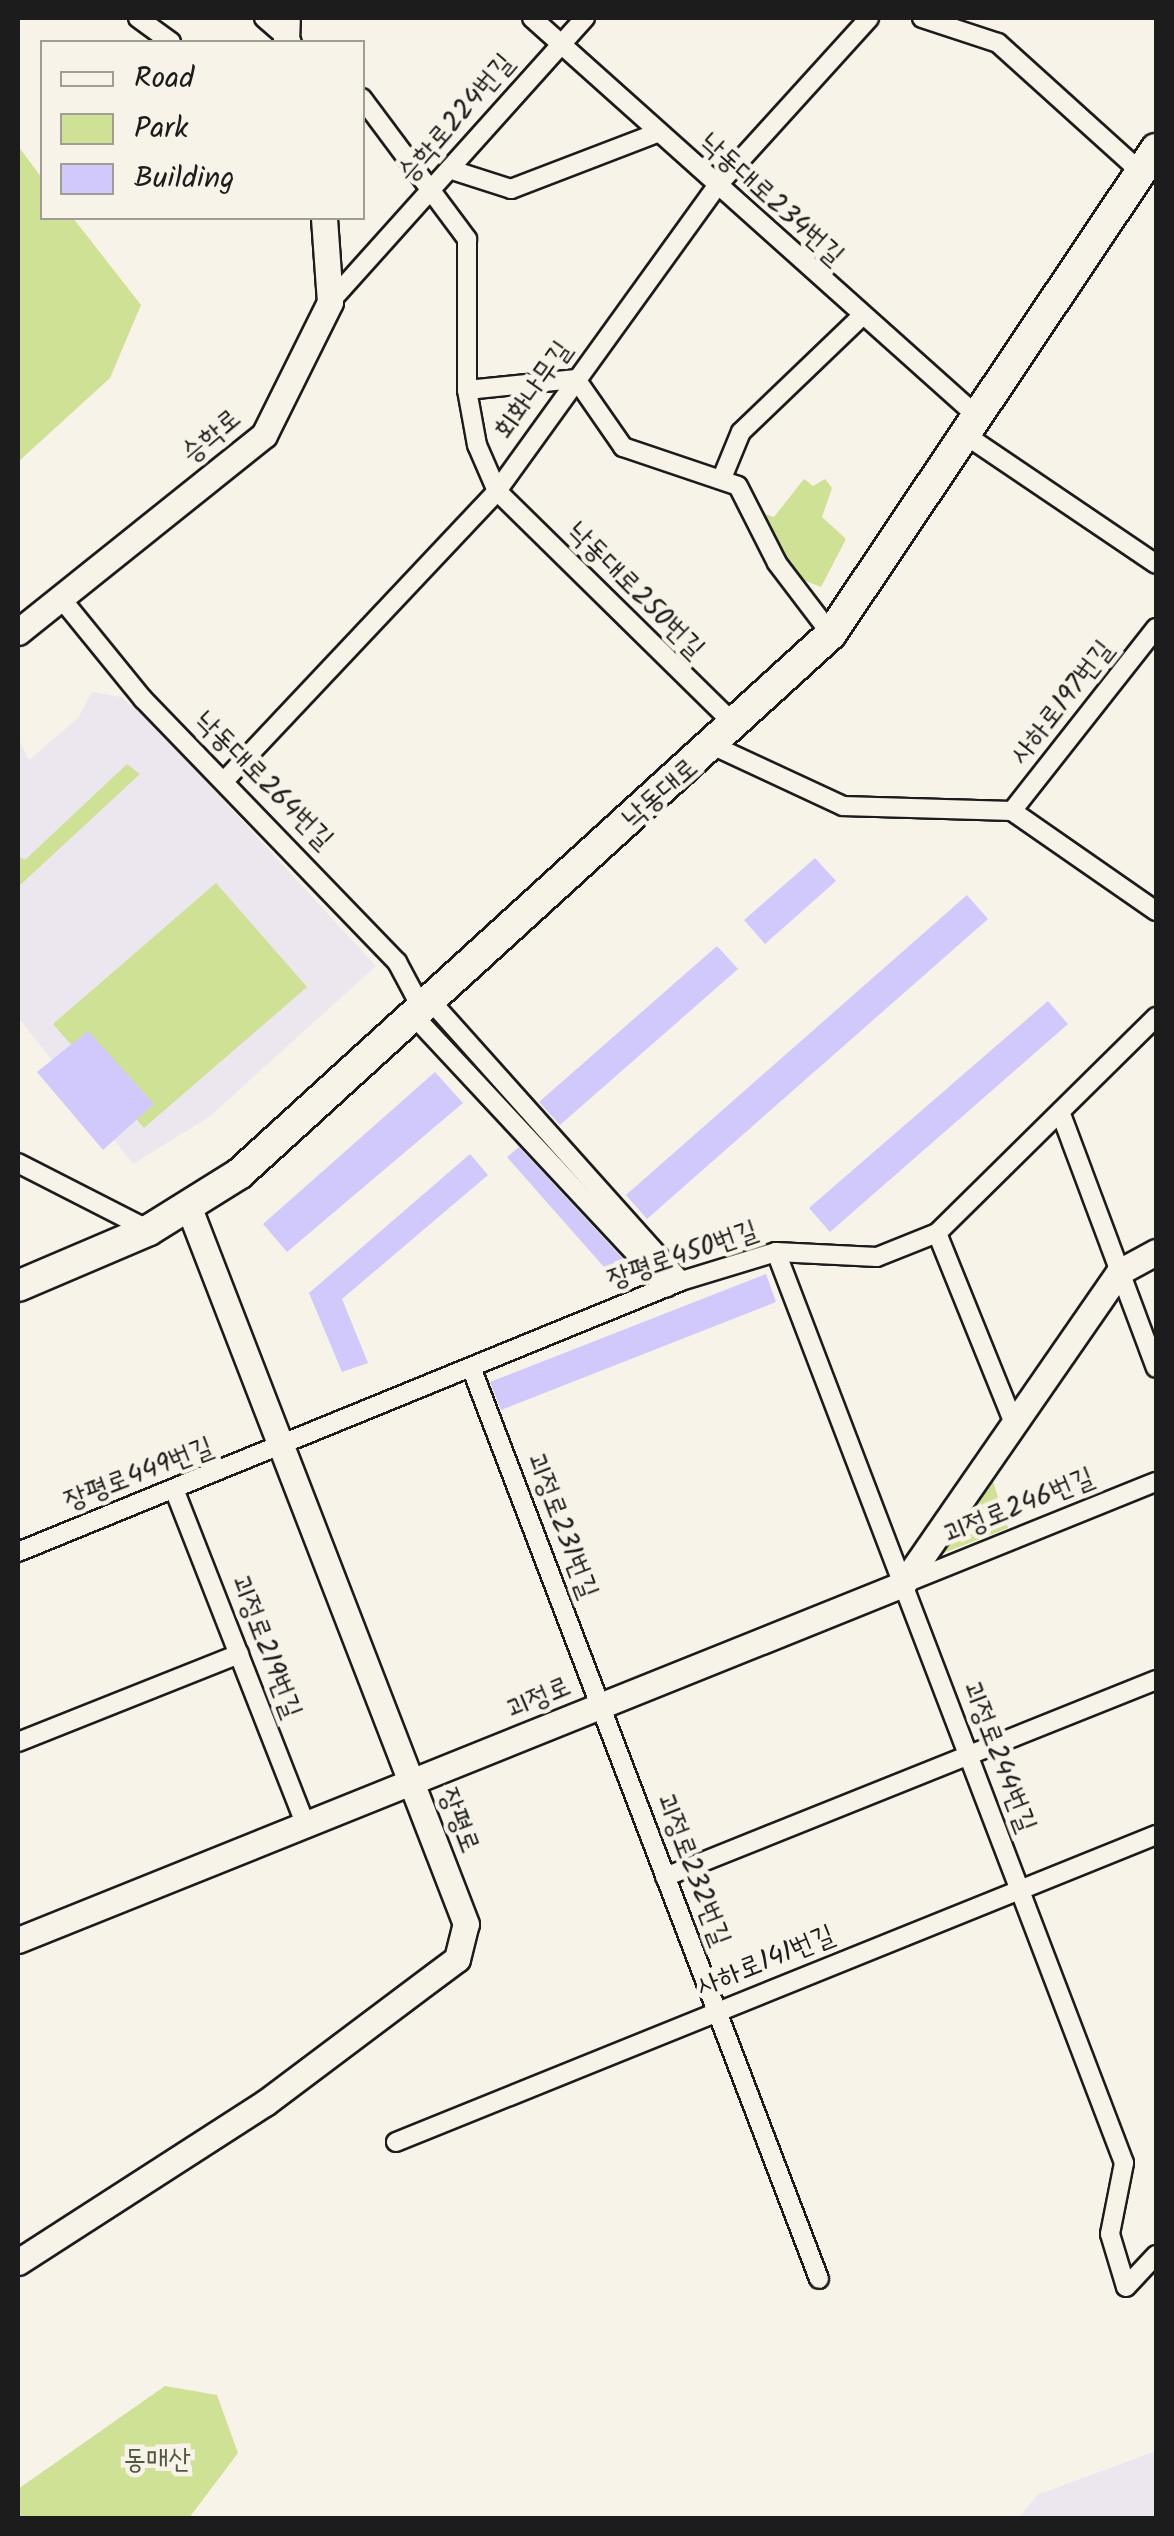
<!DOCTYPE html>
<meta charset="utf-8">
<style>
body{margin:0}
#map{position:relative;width:1174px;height:2536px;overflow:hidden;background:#f7f3e8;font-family:Kalam,"Poor Story",sans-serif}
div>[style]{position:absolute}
.built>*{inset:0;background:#ece6ee}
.green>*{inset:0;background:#cfe195}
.building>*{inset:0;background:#d1c9fb}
.roads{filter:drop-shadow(2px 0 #1c1c1c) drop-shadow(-2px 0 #1c1c1c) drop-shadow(0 2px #1c1c1c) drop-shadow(0 -2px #1c1c1c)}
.street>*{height:18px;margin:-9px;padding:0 9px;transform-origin:9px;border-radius:9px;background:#f7f3e8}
.secondary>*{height:25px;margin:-12.5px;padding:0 12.5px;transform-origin:12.5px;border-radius:12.5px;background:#f7f3e8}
.primary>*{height:30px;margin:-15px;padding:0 15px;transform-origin:15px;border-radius:15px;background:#f7f3e8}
span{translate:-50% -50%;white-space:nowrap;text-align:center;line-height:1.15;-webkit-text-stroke:9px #f7f3e8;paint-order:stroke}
.street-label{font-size:28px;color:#1c1c1c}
.park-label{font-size:28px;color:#525740}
.frame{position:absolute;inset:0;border:20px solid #1c1c1c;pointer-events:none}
.legend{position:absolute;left:40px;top:40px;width:325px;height:180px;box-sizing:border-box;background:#f7f3e8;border:2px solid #9f9d96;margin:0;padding:12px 18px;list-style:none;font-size:30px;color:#1c1c1c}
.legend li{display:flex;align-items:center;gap:20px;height:50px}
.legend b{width:50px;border:2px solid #9f9d96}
</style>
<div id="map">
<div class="built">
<i style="clip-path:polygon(92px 692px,121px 697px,149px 720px,376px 966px,209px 1117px,133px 1164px,18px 1017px,18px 738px,29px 760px,78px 718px)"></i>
<i style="clip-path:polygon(1156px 2451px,1156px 2518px,1019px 2518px,1037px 2495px)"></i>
</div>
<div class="green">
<i style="clip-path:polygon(18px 146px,42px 178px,42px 218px,73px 218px,141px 305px,110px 378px,18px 462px)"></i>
<i style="clip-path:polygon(804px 479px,813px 486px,825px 479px,832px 488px,822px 517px,846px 539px,821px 587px,793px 576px,761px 513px,774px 517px)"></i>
<i style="clip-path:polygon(127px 764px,140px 774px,18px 887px,18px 856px,25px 860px)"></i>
<i style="clip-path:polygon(216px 883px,307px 987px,144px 1128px,53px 1024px)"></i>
<i style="clip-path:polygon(986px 1460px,1008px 1528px,910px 1566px)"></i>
<i style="clip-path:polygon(165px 2386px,217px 2395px,238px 2453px,189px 2518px,18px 2518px,18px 2489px)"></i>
</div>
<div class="building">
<i style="clip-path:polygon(815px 858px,836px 881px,765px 944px,744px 920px)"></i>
<i style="clip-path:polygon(967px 895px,988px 919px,647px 1219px,626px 1195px)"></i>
<i style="clip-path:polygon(717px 946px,738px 969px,560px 1125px,539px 1102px)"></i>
<i style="clip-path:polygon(1048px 1001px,1068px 1024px,830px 1232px,809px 1208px)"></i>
<i style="clip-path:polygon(88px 1031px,154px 1104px,103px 1150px,37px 1072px)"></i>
<i style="clip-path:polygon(435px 1072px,463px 1103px,287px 1252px,263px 1224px)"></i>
<i style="clip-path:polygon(519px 1147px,626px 1262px,611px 1275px,507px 1157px)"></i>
<i style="clip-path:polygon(470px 1154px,488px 1175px,342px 1299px,368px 1363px,342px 1372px,309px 1293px)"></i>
<i style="clip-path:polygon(766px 1274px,776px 1302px,501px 1410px,490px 1382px)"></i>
</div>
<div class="roads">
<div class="street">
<i style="left:138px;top:18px;width:41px;rotate:36deg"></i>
<i style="left:264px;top:18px;width:37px;rotate:41deg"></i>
<i style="left:532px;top:18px;width:600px;rotate:41.82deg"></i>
<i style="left:922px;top:18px;width:80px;rotate:18.2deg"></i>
<i style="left:998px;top:43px;width:193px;rotate:42.1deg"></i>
<i style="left:362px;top:98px;width:176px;rotate:53.3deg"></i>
<i style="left:467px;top:239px;width:151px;rotate:90deg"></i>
<i style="left:467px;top:390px;width:56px;rotate:79.7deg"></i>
<i style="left:477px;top:445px;width:50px;rotate:66.5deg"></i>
<i style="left:497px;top:491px;width:337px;rotate:44.5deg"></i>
<i style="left:455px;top:171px;width:59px;rotate:17.8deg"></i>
<i style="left:511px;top:189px;width:156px;rotate:-21deg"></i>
<i style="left:330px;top:302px;width:382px;rotate:-48.1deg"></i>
<i style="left:467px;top:390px;width:110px;rotate:-5.8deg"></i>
<i style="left:576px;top:379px;width:83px;rotate:55.3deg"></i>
<i style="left:623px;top:447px;width:121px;rotate:18.7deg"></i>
<i style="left:738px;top:486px;width:86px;rotate:63.1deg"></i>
<i style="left:777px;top:563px;width:89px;rotate:52.7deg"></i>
<i style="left:967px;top:436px;width:228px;rotate:34.1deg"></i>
<i style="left:722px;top:478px;width:50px;rotate:-67.6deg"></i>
<i style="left:741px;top:432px;width:165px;rotate:-43.8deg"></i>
<i style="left:60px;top:597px;width:132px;rotate:50.9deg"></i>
<i style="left:143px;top:699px;width:366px;rotate:46deg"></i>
<i style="left:397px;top:962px;width:51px;rotate:61.9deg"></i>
<i style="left:716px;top:747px;width:140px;rotate:24.9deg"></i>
<i style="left:843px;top:806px;width:169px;rotate:1.7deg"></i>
<i style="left:1012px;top:811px;width:175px;rotate:34.8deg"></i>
<i style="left:225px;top:780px;width:397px;rotate:-46.7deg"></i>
<i style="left:497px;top:491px;width:375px;rotate:-54.2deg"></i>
<i style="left:716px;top:187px;width:228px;rotate:-47.8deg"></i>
<i style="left:1012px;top:811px;width:233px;rotate:-51.8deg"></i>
<i style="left:429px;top:999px;width:378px;rotate:48.2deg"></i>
<i style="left:412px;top:1014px;width:374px;rotate:47deg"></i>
<i style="left:1061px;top:1114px;width:271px;rotate:69.5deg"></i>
<i style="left:18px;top:1163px;width:147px;rotate:27.1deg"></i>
<i style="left:937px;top:1233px;width:206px;rotate:68deg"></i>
<i style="left:776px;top:1252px;width:975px;rotate:69.09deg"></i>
<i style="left:1124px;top:2163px;width:72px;rotate:101.2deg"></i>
<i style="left:1110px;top:2234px;width:55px;rotate:73.2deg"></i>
<i style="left:471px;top:1367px;width:976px;rotate:69.11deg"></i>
<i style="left:174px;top:1489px;width:360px;rotate:68.6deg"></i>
<i style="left:18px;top:1552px;width:716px;rotate:-22.23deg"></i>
<i style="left:681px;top:1281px;width:99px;rotate:-17deg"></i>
<i style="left:776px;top:1252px;width:101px;rotate:2.8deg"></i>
<i style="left:877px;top:1257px;width:65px;rotate:-21.8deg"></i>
<i style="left:937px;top:1233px;width:308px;rotate:-44.6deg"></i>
<i style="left:903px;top:1584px;width:273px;rotate:-22deg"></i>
<i style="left:18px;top:1742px;width:238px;rotate:-21.7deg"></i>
<i style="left:665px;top:1877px;width:529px;rotate:-21.86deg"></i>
<i style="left:396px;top:2142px;width:820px;rotate:-22deg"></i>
<i style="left:1126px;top:2287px;width:44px;rotate:-46.8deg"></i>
</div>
<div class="secondary">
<i style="left:286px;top:42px;width:24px;rotate:-88deg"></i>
<i style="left:18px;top:632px;width:315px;rotate:-38.7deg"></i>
<i style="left:264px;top:435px;width:148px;rotate:-63.6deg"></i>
<i style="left:330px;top:302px;width:84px;rotate:-94.1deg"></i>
<i style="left:18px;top:1940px;width:954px;rotate:-21.91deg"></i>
<i style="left:903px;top:1584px;width:379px;rotate:-55.3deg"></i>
<i style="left:1119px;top:1272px;width:42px;rotate:-28.4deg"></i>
<i style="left:18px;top:2262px;width:294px;rotate:-32.8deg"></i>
<i style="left:265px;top:2103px;width:240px;rotate:-36.9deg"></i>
<i style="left:457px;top:1959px;width:36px;rotate:-76deg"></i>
<i style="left:466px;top:1924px;width:768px;rotate:-111.15deg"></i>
</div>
<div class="primary">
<i style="left:18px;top:1286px;width:142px;rotate:-23.1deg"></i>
<i style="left:149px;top:1230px;width:106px;rotate:-31.9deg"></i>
<i style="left:239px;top:1174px;width:801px;rotate:-42.37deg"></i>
<i style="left:831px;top:634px;width:584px;rotate:-56.17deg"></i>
</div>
</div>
<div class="street-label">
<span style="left:457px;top:119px;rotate:-49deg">승학로224번길</span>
<span style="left:771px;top:200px;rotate:42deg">낙동대로234번길</span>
<span style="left:534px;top:391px;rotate:-55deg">회화나무길</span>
<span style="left:212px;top:437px;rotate:-40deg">승학로</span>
<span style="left:635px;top:591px;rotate:45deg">낙동대로250번길</span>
<span style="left:1063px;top:703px;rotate:-52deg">사하로197번길</span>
<span style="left:263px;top:781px;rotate:45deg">낙동대로264번길</span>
<span style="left:661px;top:794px;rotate:-41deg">낙동대로</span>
<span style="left:683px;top:1256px;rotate:-19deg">장평로450번길</span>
<span style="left:139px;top:1475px;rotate:-21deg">장평로449번길</span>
<span style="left:1019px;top:1507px;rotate:-22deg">괴정로246번길</span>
<span style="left:561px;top:1526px;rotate:69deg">괴정로231번길</span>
<span style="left:265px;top:1647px;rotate:69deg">괴정로219번길</span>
<span style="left:539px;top:1699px;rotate:-23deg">괴정로</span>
<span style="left:998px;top:1757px;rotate:69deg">괴정로244번길</span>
<span style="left:458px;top:1821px;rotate:69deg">장평로</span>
<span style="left:692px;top:1870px;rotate:69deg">괴정로232번길</span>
<span style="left:766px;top:1962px;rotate:-22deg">사하로141번길</span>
</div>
<div class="park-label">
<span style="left:157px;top:2461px">동매산</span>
</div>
<div class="frame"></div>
<ul class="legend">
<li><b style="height:12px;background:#f7f3e8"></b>Road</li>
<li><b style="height:28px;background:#cfe195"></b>Park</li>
<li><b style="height:28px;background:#d1c9fb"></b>Building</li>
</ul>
</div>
